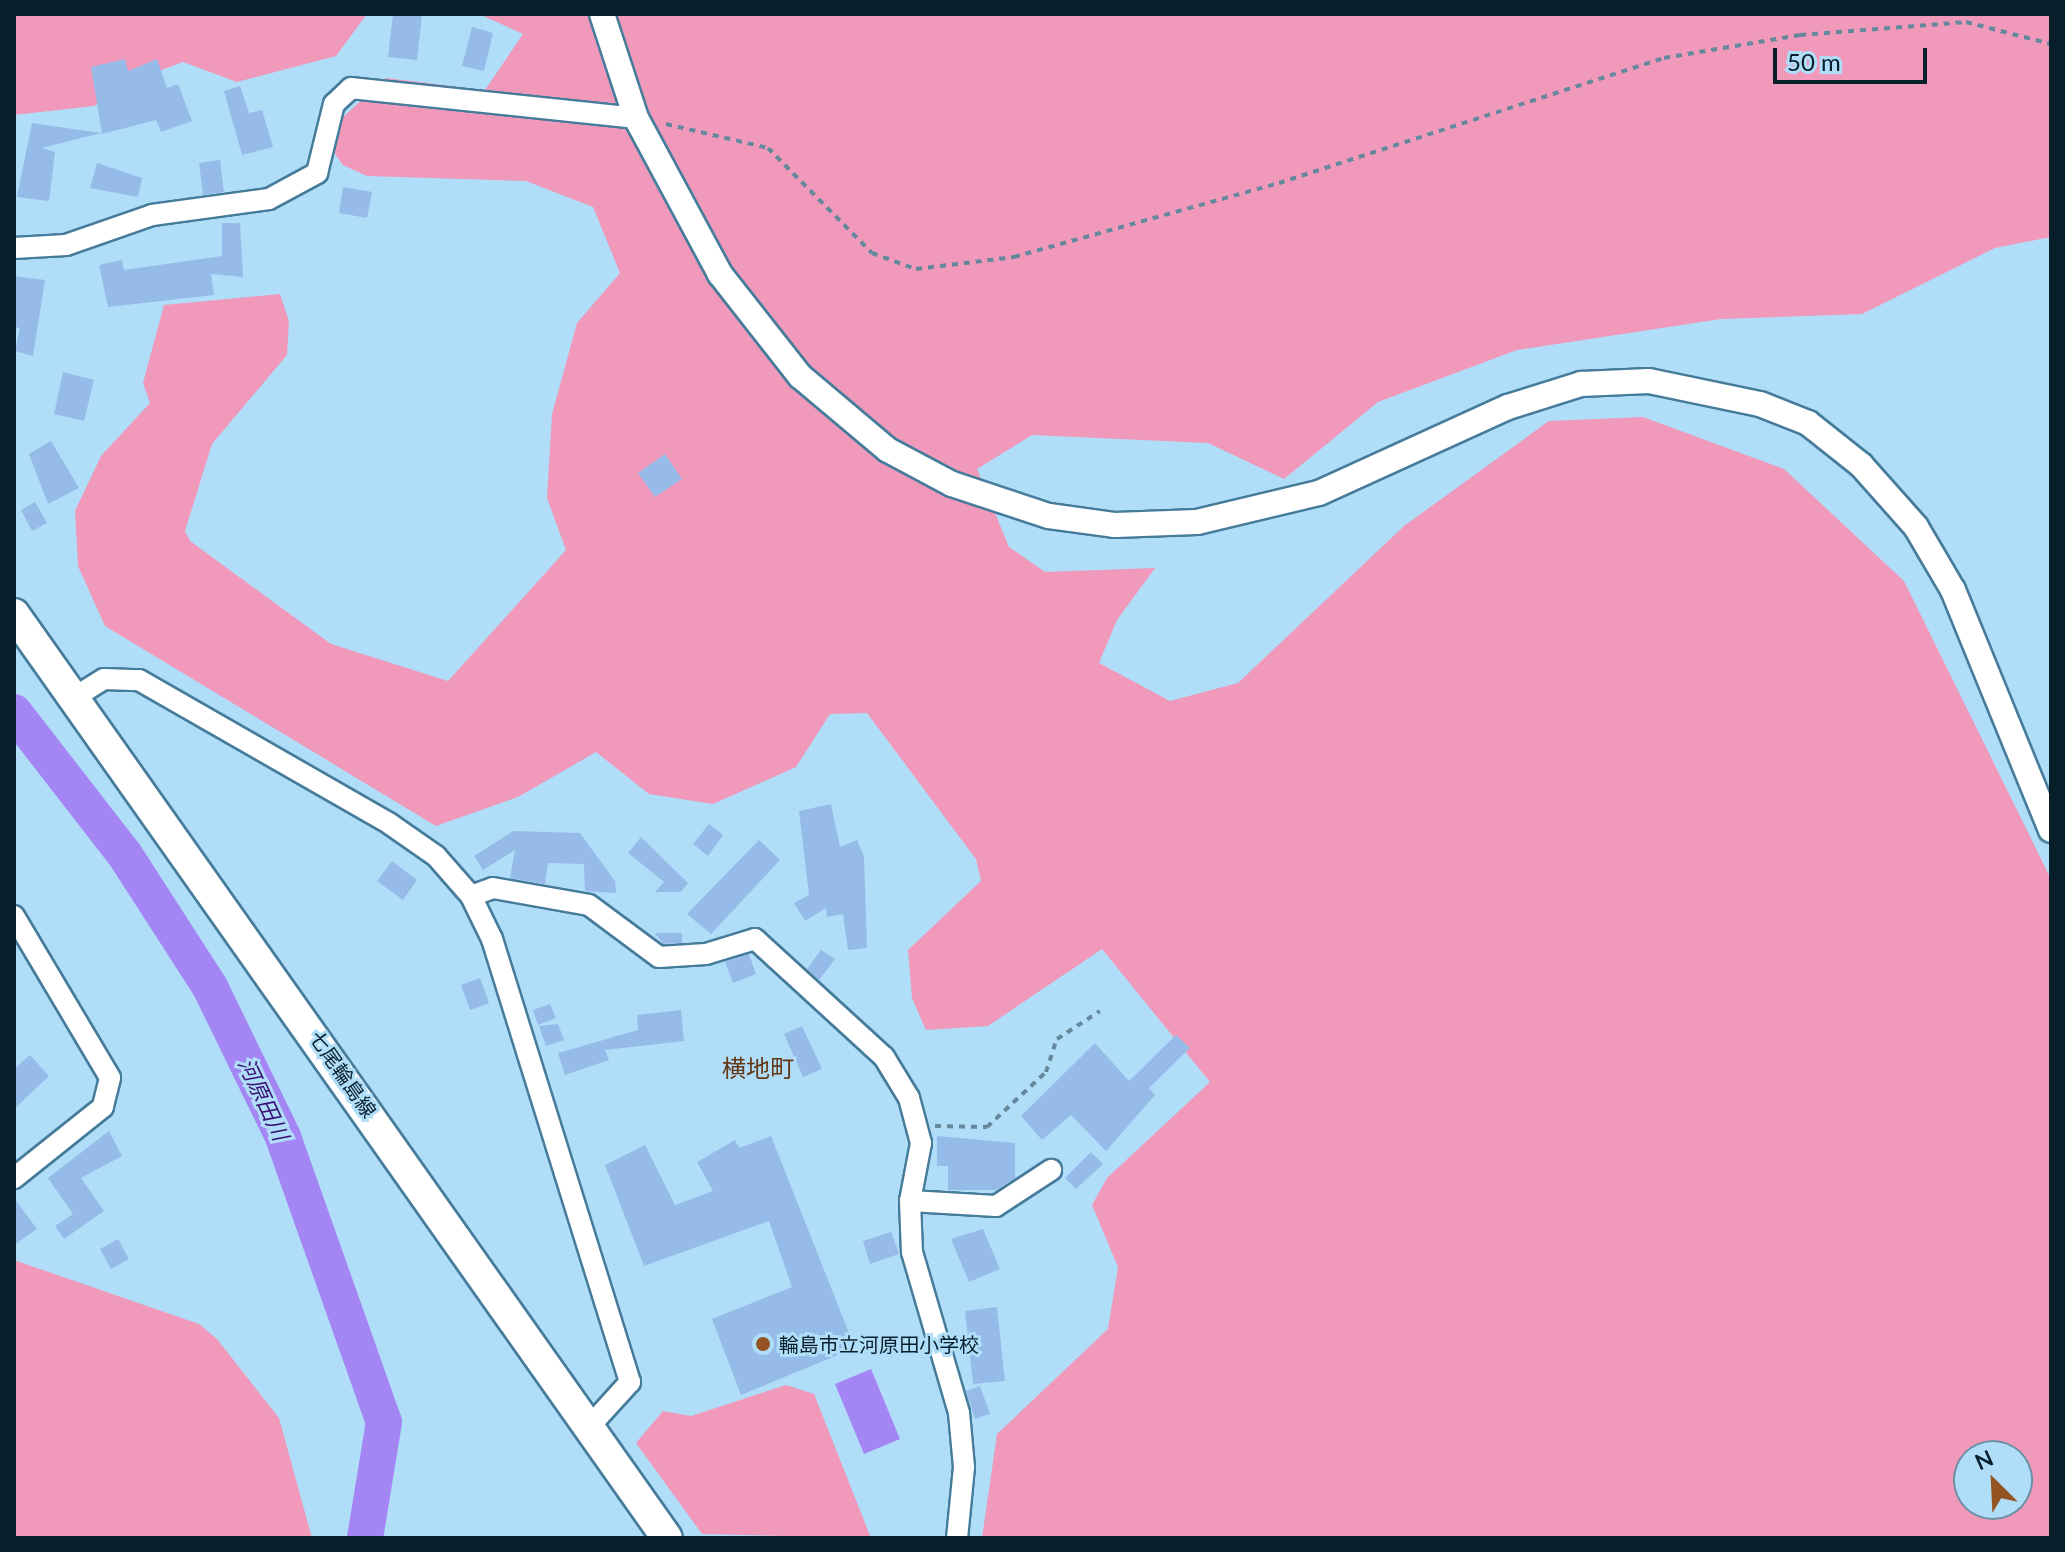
<!DOCTYPE html>
<meta charset="utf-8">
<style>
body{margin:0}
#map{position:relative;width:2065px;height:1552px;overflow:hidden;background:#b0ddf8;font-family:Lato,"Noto Sans JP",sans-serif}
div>[style]{position:absolute}
.green>*{inset:0;background:#f099bb}
.water>*{inset:0;background:#a485f4}
.river>*{height:36px;margin:-18px;padding:0 18px;transform-origin:18px;border-radius:18px;background:#a485f4}
.building>*{inset:0;background:#97bbe8}
.path>*{height:4px;margin-top:-2px;transform-origin:0;background:repeating-linear-gradient(90deg,#65889d 0 6px,transparent 0 12px)}
.roads{filter:drop-shadow(2px 0 #467c9b) drop-shadow(-2px 0 #467c9b) drop-shadow(0 2px #467c9b) drop-shadow(0 -2px #467c9b)}
.minor>*{height:20px;margin:-10px;padding:0 10px;transform-origin:10px;border-radius:10px;background:#fff}
.tertiary>*{height:24px;margin:-12px;padding:0 12px;transform-origin:12px;border-radius:12px;background:#fff}
.primary>*{height:30px;margin:-15px;padding:0 15px;transform-origin:15px;border-radius:15px;background:#fff}
.dots>*{width:22px;height:22px;translate:-50% -50%;box-sizing:border-box;border:4px solid #b0ddf8;border-radius:50%}
span{translate:-50% -50%;white-space:nowrap;text-align:center;line-height:1.15;-webkit-text-stroke:6px #b0ddf8;paint-order:stroke}
.street-label{font-size:20px;color:#071e2b}
.poi-label{font-size:20px;color:#071e2b}
.left{translate:0 -50%;text-align:left}
.water-label{font-size:22px;color:#3a1174;font-style:italic}
.quarter-label{font-size:24px;color:#643714}
.frame{position:absolute;inset:0;border:16px solid #071e2b;pointer-events:none}
.north{position:absolute;left:1953px;top:1440px;width:80px;height:80px;box-sizing:border-box;background:#b0ddf8;border:2px solid #6c91a6;border-radius:50%;rotate:336deg;font-size:22px;font-weight:700;line-height:32px;text-align:center;color:#071e2b}
.north::after{content:'';display:block;margin:auto;width:28px;height:36px;background:#955321;clip-path:polygon(50% 0,100% 100%,50% 72%,0 100%)}
.scale{position:absolute;left:1773px;top:48px;width:154px;height:36px;box-sizing:border-box;border:4px solid #071e2b;border-top:0;padding-left:10px;font-size:24px;line-height:28px;white-space:nowrap;color:#071e2b;-webkit-text-stroke:6px #b0ddf8;paint-order:stroke}
</style>
<div id="map">
<div class="green">
<i style="clip-path:polygon(14px 14px,367px 14px,336px 56px,237px 82px,183px 62px,127px 83px,94px 106px,14px 115px)"></i>
<i style="clip-path:polygon(evenodd,479px 14px,2051px 14px,2051px 237px,1995px 248px,1862px 314px,1721px 319px,1517px 350px,1378px 402px,1284px 479px,1208px 443px,1032px 435px,977px 469px,1009px 547px,1045px 572px,1155px 568px,1117px 620px,1099px 663px,1170px 701px,1238px 683px,1404px 526px,1549px 421px,1643px 417px,1784px 469px,1904px 581px,2051px 879px,2051px 1538px,982px 1538px,997px 1434px,1108px 1329px,1118px 1267px,1092px 1205px,1107px 1178px,1210px 1082px,1102px 949px,988px 1026px,926px 1030px,912px 998px,908px 950px,981px 881px,976px 859px,867px 713px,830px 714px,796px 767px,713px 804px,649px 794px,596px 752px,518px 797px,436px 826px,105px 626px,78px 566px,75px 511px,101px 456px,150px 403px,143px 383px,164px 305px,280px 294px,289px 321px,287px 355px,212px 444px,185px 531px,190px 541px,331px 644px,448px 681px,566px 550px,547px 498px,552px 414px,577px 323px,620px 273px,593px 207px,526px 181px,367px 176px,343px 165px,322px 136px,386px 78px,485px 90px,523px 34px,479px 14px,1969px 1456px,2017px 1456px,2017px 1504px,1969px 1504px,1969px 1456px)"></i>
<i style="clip-path:polygon(14px 1260px,199px 1324px,217px 1339px,279px 1418px,312px 1538px,14px 1538px)"></i>
<i style="clip-path:polygon(786px 1385px,814px 1394px,871px 1538px,702px 1534px,636px 1443px,663px 1411px,691px 1416px)"></i>
</div>
<div class="water">
<i style="clip-path:polygon(871px 1369px,900px 1439px,864px 1454px,835px 1384px)"></i>
</div>
<div class="river">
<i style="left:14px;top:712px;width:181px;rotate:52.2deg"></i>
<i style="left:125px;top:855px;width:157px;rotate:57.2deg"></i>
<i style="left:210px;top:987px;width:167px;rotate:64deg"></i>
<i style="left:283px;top:1137px;width:302px;rotate:70.5deg"></i>
<i style="left:384px;top:1422px;width:118px;rotate:99.3deg"></i>
</div>
<div class="building">
<i style="clip-path:polygon(393px 14px,422px 14px,417px 60px,388px 57px)"></i>
<i style="clip-path:polygon(472px 27px,493px 33px,484px 71px,462px 66px)"></i>
<i style="clip-path:polygon(125px 59px,128px 71px,157px 59px,167px 88px,178px 84px,192px 121px,161px 132px,156px 120px,102px 134px,91px 67px)"></i>
<i style="clip-path:polygon(240px 86px,249px 113px,262px 110px,273px 147px,242px 155px,224px 91px)"></i>
<i style="clip-path:polygon(32px 123px,101px 133px,42px 148px,55px 152px,49px 201px,17px 197px)"></i>
<i style="clip-path:polygon(220px 160px,224px 192px,203px 195px,199px 163px)"></i>
<i style="clip-path:polygon(97px 163px,142px 178px,138px 197px,90px 188px)"></i>
<i style="clip-path:polygon(343px 187px,372px 192px,367px 218px,339px 213px)"></i>
<i style="clip-path:polygon(222px 223px,240px 223px,243px 277px,211px 274px,214px 295px,108px 307px,99px 265px,122px 260px,124px 270px,222px 256px)"></i>
<i style="clip-path:polygon(14px 276px,45px 280px,33px 356px,15px 351px,20px 328px,14px 327px)"></i>
<i style="clip-path:polygon(63px 372px,94px 380px,84px 421px,54px 414px)"></i>
<i style="clip-path:polygon(51px 441px,79px 488px,48px 504px,29px 454px)"></i>
<i style="clip-path:polygon(665px 454px,682px 479px,655px 497px,638px 473px)"></i>
<i style="clip-path:polygon(35px 502px,47px 523px,32px 531px,21px 510px)"></i>
<i style="clip-path:polygon(831px 804px,840px 847px,857px 840px,864px 856px,867px 948px,848px 950px,843px 914px,827px 917px,826px 908px,805px 921px,794px 903px,809px 895px,799px 811px)"></i>
<i style="clip-path:polygon(709px 824px,723px 835px,708px 856px,693px 844px)"></i>
<i style="clip-path:polygon(513px 831px,580px 833px,615px 881px,616px 893px,585px 891px,584px 864px,548px 863px,545px 884px,510px 878px,515px 850px,483px 870px,474px 856px)"></i>
<i style="clip-path:polygon(641px 837px,688px 883px,681px 892px,655px 892px,664px 882px,628px 853px)"></i>
<i style="clip-path:polygon(759px 840px,780px 860px,711px 934px,687px 914px)"></i>
<i style="clip-path:polygon(392px 861px,417px 880px,403px 900px,377px 881px)"></i>
<i style="clip-path:polygon(655px 933px,682px 933px,682px 943px,663px 944px)"></i>
<i style="clip-path:polygon(821px 950px,835px 959px,819px 980px,807px 969px)"></i>
<i style="clip-path:polygon(749px 954px,756px 974px,733px 983px,725px 962px)"></i>
<i style="clip-path:polygon(480px 978px,489px 1003px,470px 1010px,461px 985px)"></i>
<i style="clip-path:polygon(550px 1004px,556px 1018px,538px 1025px,533px 1010px)"></i>
<i style="clip-path:polygon(681px 1010px,684px 1041px,605px 1050px,609px 1060px,565px 1075px,558px 1053px,638px 1030px,637px 1015px)"></i>
<i style="clip-path:polygon(558px 1024px,564px 1040px,546px 1046px,539px 1026px)"></i>
<i style="clip-path:polygon(802px 1026px,822px 1069px,803px 1077px,784px 1034px)"></i>
<i style="clip-path:polygon(1176px 1035px,1190px 1048px,1149px 1088px,1155px 1095px,1106px 1151px,1071px 1115px,1042px 1140px,1021px 1116px,1095px 1043px,1129px 1081px)"></i>
<i style="clip-path:polygon(30px 1055px,49px 1076px,14px 1109px,14px 1069px)"></i>
<i style="clip-path:polygon(109px 1131px,122px 1156px,81px 1178px,104px 1211px,64px 1239px,55px 1226px,73px 1214px,48px 1178px)"></i>
<i style="clip-path:polygon(771px 1136px,855px 1348px,741px 1395px,712px 1319px,792px 1287px,769px 1221px,644px 1266px,605px 1165px,645px 1145px,675px 1205px,713px 1191px,697px 1162px,735px 1140px,739px 1148px)"></i>
<i style="clip-path:polygon(937px 1136px,1015px 1143px,1015px 1178px,996px 1190px,948px 1190px,948px 1166px,937px 1166px)"></i>
<i style="clip-path:polygon(1091px 1152px,1103px 1164px,1076px 1189px,1065px 1178px)"></i>
<i style="clip-path:polygon(14px 1198px,37px 1229px,14px 1245px)"></i>
<i style="clip-path:polygon(983px 1229px,1000px 1269px,969px 1282px,951px 1239px)"></i>
<i style="clip-path:polygon(891px 1232px,899px 1254px,870px 1264px,863px 1241px)"></i>
<i style="clip-path:polygon(118px 1239px,129px 1259px,111px 1269px,100px 1249px)"></i>
<i style="clip-path:polygon(997px 1307px,1005px 1381px,973px 1384px,965px 1311px)"></i>
<i style="clip-path:polygon(980px 1386px,990px 1414px,975px 1419px,966px 1391px)"></i>
</div>
<div class="path">
<i style="left:666px;top:124px;width:105px;rotate:13.2deg"></i>
<i style="left:768px;top:148px;width:148px;rotate:45.3deg"></i>
<i style="left:872px;top:253px;width:47px;rotate:20deg"></i>
<i style="left:916px;top:269px;width:99px;rotate:-7deg"></i>
<i style="left:1014px;top:257px;width:275px;rotate:-15.6deg"></i>
<i style="left:1279px;top:183px;width:405px;rotate:-18deg"></i>
<i style="left:1664px;top:58px;width:138px;rotate:-9.6deg"></i>
<i style="left:1800px;top:35px;width:167px;rotate:-4.5deg"></i>
<i style="left:1966px;top:22px;width:88px;rotate:14.5deg"></i>
<i style="left:935px;top:1126px;width:52px;rotate:1.1deg"></i>
<i style="left:987px;top:1127px;width:81px;rotate:-43deg"></i>
<i style="left:1046px;top:1072px;width:35px;rotate:-72deg"></i>
<i style="left:1057px;top:1039px;width:51px;rotate:-33.1deg"></i>
</div>
<div class="roads">
<div class="minor">
<i style="left:14px;top:248px;width:52px;rotate:-3.3deg"></i>
<i style="left:66px;top:245px;width:91px;rotate:-19.2deg"></i>
<i style="left:152px;top:215px;width:118px;rotate:-7.8deg"></i>
<i style="left:269px;top:199px;width:55px;rotate:-28.4deg"></i>
<i style="left:317px;top:173px;width:71px;rotate:-76.2deg"></i>
<i style="left:334px;top:104px;width:23px;rotate:-43deg"></i>
<i style="left:351px;top:88px;width:287px;rotate:6deg"></i>
<i style="left:75px;top:697px;width:34px;rotate:-32deg"></i>
<i style="left:104px;top:679px;width:35px;rotate:2deg"></i>
<i style="left:139px;top:680px;width:289px;rotate:29.8deg"></i>
<i style="left:390px;top:824px;width:56px;rotate:34.8deg"></i>
<i style="left:436px;top:856px;width:53px;rotate:48.8deg"></i>
<i style="left:471px;top:896px;width:48px;rotate:64deg"></i>
<i style="left:492px;top:939px;width:464px;rotate:72.7deg"></i>
<i style="left:630px;top:1382px;width:61px;rotate:132.3deg"></i>
<i style="left:471px;top:896px;width:23px;rotate:-20deg"></i>
<i style="left:493px;top:888px;width:97px;rotate:10deg"></i>
<i style="left:589px;top:905px;width:87px;rotate:36.6deg"></i>
<i style="left:659px;top:957px;width:47px;rotate:-3.7deg"></i>
<i style="left:706px;top:954px;width:51px;rotate:-17deg"></i>
<i style="left:755px;top:939px;width:175px;rotate:42.5deg"></i>
<i style="left:884px;top:1057px;width:48px;rotate:58.6deg"></i>
<i style="left:909px;top:1098px;width:47px;rotate:75.1deg"></i>
<i style="left:921px;top:1143px;width:59px;rotate:100.7deg"></i>
<i style="left:910px;top:1201px;width:51px;rotate:87.8deg"></i>
<i style="left:912px;top:1252px;width:168px;rotate:73.7deg"></i>
<i style="left:959px;top:1413px;width:54px;rotate:84.7deg"></i>
<i style="left:964px;top:1467px;width:71px;rotate:95.6deg"></i>
<i style="left:14px;top:916px;width:188px;rotate:59.3deg"></i>
<i style="left:110px;top:1078px;width:30px;rotate:104deg"></i>
<i style="left:103px;top:1107px;width:114px;rotate:141.4deg"></i>
<i style="left:910px;top:1201px;width:86px;rotate:3.3deg"></i>
<i style="left:996px;top:1206px;width:66px;rotate:-33.2deg"></i>
</div>
<div class="tertiary">
<i style="left:602px;top:14px;width:109px;rotate:71.9deg"></i>
<i style="left:636px;top:118px;width:177px;rotate:61.7deg"></i>
<i style="left:720px;top:274px;width:130px;rotate:51.9deg"></i>
<i style="left:800px;top:376px;width:115px;rotate:40.1deg"></i>
<i style="left:888px;top:450px;width:72px;rotate:28deg"></i>
<i style="left:952px;top:484px;width:102px;rotate:18.3deg"></i>
<i style="left:1049px;top:516px;width:67px;rotate:7.8deg"></i>
<i style="left:1115px;top:525px;width:82px;rotate:-2.1deg"></i>
<i style="left:1197px;top:522px;width:125px;rotate:-13.4deg"></i>
<i style="left:1319px;top:493px;width:208px;rotate:-24.5deg"></i>
<i style="left:1508px;top:407px;width:77px;rotate:-17.5deg"></i>
<i style="left:1581px;top:384px;width:68px;rotate:-2.5deg"></i>
<i style="left:1649px;top:381px;width:113px;rotate:11.7deg"></i>
<i style="left:1760px;top:404px;width:52px;rotate:21.6deg"></i>
<i style="left:1808px;top:423px;width:68px;rotate:38.4deg"></i>
<i style="left:1861px;top:465px;width:83px;rotate:48.4deg"></i>
<i style="left:1916px;top:527px;width:73px;rotate:59.6deg"></i>
<i style="left:1953px;top:590px;width:259px;rotate:67.8deg"></i>
</div>
<div class="primary">
<i style="left:14px;top:614px;width:1131px;rotate:54.75deg"></i>
</div>
</div>
<div class="dots">
<i style="left:763px;top:1344px;background:#955321"></i>
</div>
<div class="street-label">
<span style="left:343px;top:1074px;rotate:55deg">七尾輪島線</span>
</div>
<div class="poi-label">
<span class="left" style="left:779px;top:1344px">輪島市立河原田小学校</span>
</div>
<div class="water-label">
<span style="left:264px;top:1099px;rotate:65deg">河原田川</span>
</div>
<div class="quarter-label">
<span style="left:758px;top:1068px">横地町</span>
</div>
<div class="frame"></div>
<div class="north">N</div>
<div class="scale">50 m</div>
</div>
